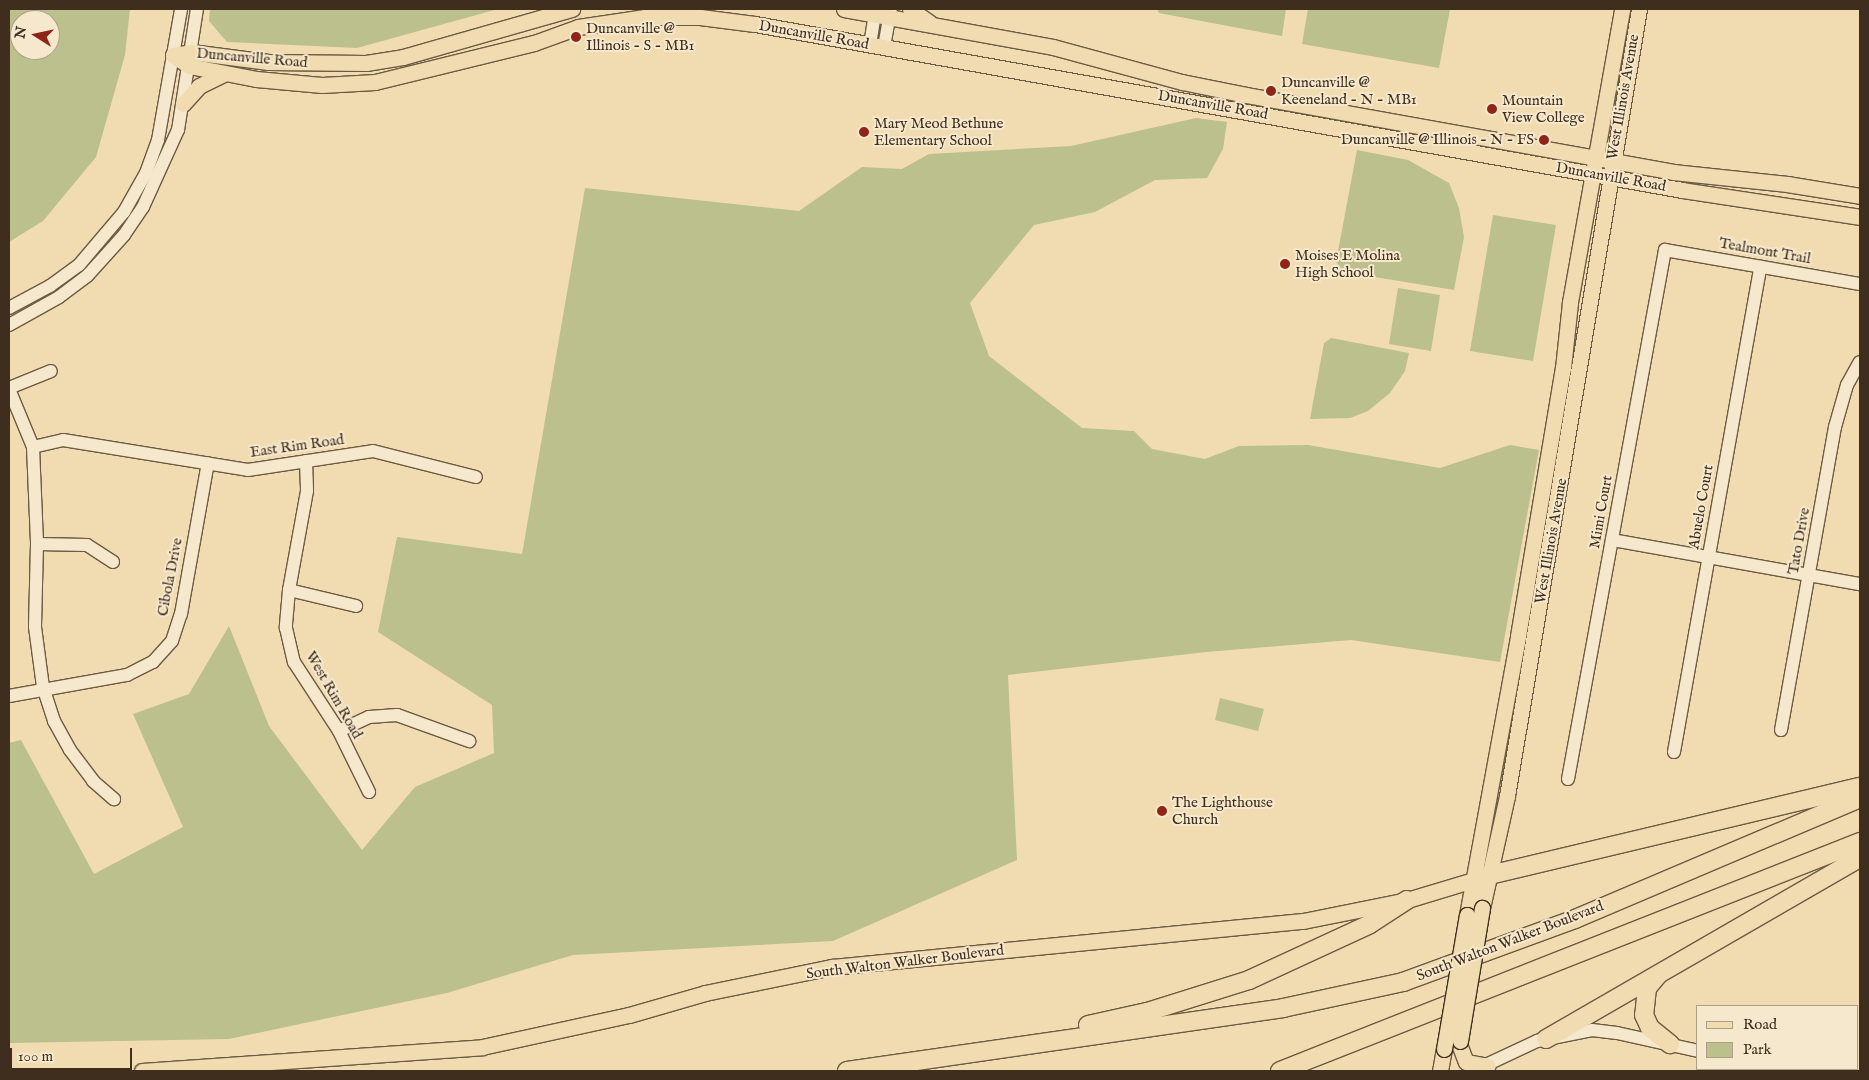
<!DOCTYPE html>
<style>
body{margin:0}
#map{position:relative;width:1869px;height:1080px;overflow:hidden;background:#f1dcb2;font-family:"IM FELL English",serif}
div>[style]{position:absolute}
.green>*{inset:0;background:#bbc08c}
.roads{filter:drop-shadow(1px 0 #6c5a42) drop-shadow(-1px 0 #6c5a42) drop-shadow(0 1px #6c5a42) drop-shadow(0 -1px #6c5a42)}
.minor>*{height:12px;margin:-6px;padding:0 6px;transform-origin:6px;border-radius:6px;background:#f6e8cd}
.major>*{height:15px;margin:-7.5px;padding:0 7.5px;transform-origin:7.5px;border-radius:7.5px;background:#f1dcb2}
.highway>*{height:18px;margin:-9px;padding:0 9px;transform-origin:9px;border-radius:9px;background:#f1dcb2}
.bridges{filter:drop-shadow(1px 0 #3f2e1d) drop-shadow(-1px 0 #3f2e1d) drop-shadow(0 1px #3f2e1d) drop-shadow(0 -1px #3f2e1d)}
.major-bridge>*{height:15px;margin:-7.5px;padding:0 7.5px;transform-origin:7.5px;border-radius:7.5px;background:#f1dcb2}
.dots>*{width:14px;height:14px;translate:-50% -50%;box-sizing:border-box;border:2px solid #f6e8cd;border-radius:50%}
span{translate:-50% -50%;white-space:nowrap;text-align:center;line-height:1.15;-webkit-text-stroke:4px #f6e8cd;paint-order:stroke}
.poi-label{font-size:15px;color:#3f2e1d}
.left{translate:0 -50%;text-align:left}
.right{translate:-100% -50%;text-align:right}
.street-label{font-size:15px;color:#3f2e1d}
.frame{position:absolute;inset:0;border:10px solid #3f2e1d;pointer-events:none}
.legend{position:absolute;left:1696px;top:1005px;width:162px;height:65px;box-sizing:border-box;background:#f6e8cd;border:1px solid #ad9e87;margin:0;padding:6px 9px;list-style:none;font-size:15px;color:#3f2e1d}
.legend li{display:flex;align-items:center;gap:10px;height:25px}
.legend b{width:25px;border:1px solid #ad9e87}
.north{position:absolute;left:10px;top:10px;width:50px;height:50px;box-sizing:border-box;background:#f6e8cd;border:1px solid #ad9e87;border-radius:50%;rotate:280deg;font-size:14px;font-weight:700;line-height:20px;text-align:center;color:#3f2e1d}
.north::after{content:'';display:block;margin:auto;width:18px;height:22px;background:#8f2418;clip-path:polygon(50% 0,100% 100%,50% 72%,0 100%)}
.scale{position:absolute;left:10px;top:1048px;width:122px;height:22px;box-sizing:border-box;border:2px solid #3f2e1d;border-top:0;padding-left:6px;font-size:15px;line-height:18px;white-space:nowrap;color:#3f2e1d;-webkit-text-stroke:4px #f6e8cd;paint-order:stroke}
</style>
<div id="map">
<div class="green">
<i style="clip-path:polygon(evenodd,9px 9px,130px 9px,125px 55px,96px 157px,43px 221px,9px 242px,9px 9px,20px 20px,50px 20px,50px 50px,20px 50px,20px 20px)"></i>
<i style="clip-path:polygon(210px 9px,498px 9px,357px 48px,227px 42px,209px 21px)"></i>
<i style="clip-path:polygon(1157px 9px,1286px 9px,1282px 36px,1159px 13px)"></i>
<i style="clip-path:polygon(1308px 9px,1450px 9px,1439px 68px,1302px 44px)"></i>
<i style="clip-path:polygon(1196px 118px,1227px 122px,1223px 149px,1207px 178px,1155px 180px,1095px 212px,1034px 225px,970px 303px,989px 356px,1082px 428px,1134px 431px,1152px 449px,1205px 459px,1239px 446px,1308px 445px,1440px 468px,1510px 445px,1539px 450px,1500px 662px,1351px 640px,1206px 652px,1008px 675px,1017px 860px,833px 941px,573px 955px,447px 993px,229px 1039px,9px 1043px,9px 743px,21px 740px,94px 874px,183px 827px,133px 714px,189px 694px,229px 626px,269px 726px,362px 850px,415px 787px,494px 753px,492px 705px,378px 632px,397px 537px,522px 554px,585px 188px,799px 211px,862px 167px,902px 169px,929px 154px,1071px 146px)"></i>
<i style="clip-path:polygon(1357px 150px,1408px 160px,1449px 183px,1459px 208px,1464px 237px,1454px 290px,1344px 272px,1336px 262px)"></i>
<i style="clip-path:polygon(1493px 215px,1556px 225px,1533px 361px,1470px 351px)"></i>
<i style="clip-path:polygon(1398px 288px,1440px 295px,1431px 351px,1389px 344px)"></i>
<i style="clip-path:polygon(1331px 338px,1409px 353px,1405px 371px,1390px 393px,1368px 411px,1350px 418px,1310px 419px,1324px 343px)"></i>
<i style="clip-path:polygon(1220px 698px,1264px 709px,1258px 731px,1215px 720px)"></i>
</div>
<div class="roads">
<div class="minor">
<i style="left:870px;top:45px;width:36px;rotate:-81deg"></i>
<i style="left:884px;top:47px;width:39px;rotate:-80deg"></i>
<i style="left:9px;top:308px;width:47px;rotate:-28.2deg"></i>
<i style="left:50px;top:286px;width:36px;rotate:-36deg"></i>
<i style="left:79px;top:265px;width:70px;rotate:-49.7deg"></i>
<i style="left:124px;top:212px;width:45px;rotate:-60.6deg"></i>
<i style="left:146px;top:173px;width:35px;rotate:-70deg"></i>
<i style="left:158px;top:140px;width:133px;rotate:-80deg"></i>
<i style="left:9px;top:325px;width:57px;rotate:-29.2deg"></i>
<i style="left:59px;top:297px;width:36px;rotate:-37deg"></i>
<i style="left:88px;top:275px;width:54px;rotate:-48deg"></i>
<i style="left:124px;top:235px;width:34px;rotate:-56deg"></i>
<i style="left:143px;top:207px;width:85px;rotate:-65.6deg"></i>
<i style="left:178px;top:130px;width:122px;rotate:-81.1deg"></i>
<i style="left:9px;top:388px;width:45px;rotate:-22deg"></i>
<i style="left:9px;top:389px;width:63px;rotate:67.5deg"></i>
<i style="left:33px;top:447px;width:97px;rotate:87.6deg"></i>
<i style="left:37px;top:544px;width:83px;rotate:91.4deg"></i>
<i style="left:35px;top:627px;width:61px;rotate:82.4deg"></i>
<i style="left:43px;top:687px;width:36px;rotate:72deg"></i>
<i style="left:54px;top:721px;width:33px;rotate:61deg"></i>
<i style="left:70px;top:750px;width:39px;rotate:53deg"></i>
<i style="left:93px;top:781px;width:28px;rotate:41deg"></i>
<i style="left:33px;top:447px;width:31px;rotate:-13deg"></i>
<i style="left:63px;top:440px;width:187px;rotate:9.2deg"></i>
<i style="left:248px;top:470px;width:126px;rotate:-8.6deg"></i>
<i style="left:373px;top:451px;width:106px;rotate:14.2deg"></i>
<i style="left:306px;top:461px;width:30px;rotate:88deg"></i>
<i style="left:307px;top:491px;width:101px;rotate:100.3deg"></i>
<i style="left:289px;top:590px;width:38px;rotate:95deg"></i>
<i style="left:286px;top:628px;width:35px;rotate:77deg"></i>
<i style="left:294px;top:662px;width:82px;rotate:56.9deg"></i>
<i style="left:339px;top:731px;width:68px;rotate:63.8deg"></i>
<i style="left:1612px;top:540px;width:252px;rotate:10.1deg"></i>
<i style="left:37px;top:544px;width:50px;rotate:1.1deg"></i>
<i style="left:87px;top:545px;width:31px;rotate:33deg"></i>
<i style="left:289px;top:590px;width:69px;rotate:13.4deg"></i>
<i style="left:9px;top:696px;width:120px;rotate:-10.1deg"></i>
<i style="left:127px;top:675px;width:29px;rotate:-27deg"></i>
<i style="left:153px;top:662px;width:28px;rotate:-48deg"></i>
<i style="left:172px;top:641px;width:28px;rotate:-72deg"></i>
<i style="left:181px;top:614px;width:153px;rotate:-79.9deg"></i>
<i style="left:1781px;top:730px;width:308px;rotate:-79.9deg"></i>
<i style="left:1835px;top:427px;width:44px;rotate:-74.1deg"></i>
<i style="left:1847px;top:385px;width:26px;rotate:-61deg"></i>
<i style="left:339px;top:731px;width:33px;rotate:-25deg"></i>
<i style="left:369px;top:717px;width:28px;rotate:-4deg"></i>
<i style="left:397px;top:715px;width:77px;rotate:19.9deg"></i>
<i style="left:1674px;top:752px;width:493px;rotate:-79.9deg"></i>
<i style="left:1568px;top:779px;width:538px;rotate:-79.61deg"></i>
<i style="left:1665px;top:250px;width:198px;rotate:9.9deg"></i>
<i style="left:1771px;top:1069px;width:11px;rotate:10deg"></i>
<i style="left:1473px;top:1071px;width:71px;rotate:-25.1deg"></i>
<i style="left:1537px;top:1041px;width:56px;rotate:-11.3deg"></i>
<i style="left:1592px;top:1030px;width:25px;rotate:7deg"></i>
<i style="left:1617px;top:1033px;width:83px;rotate:12.5deg"></i>
</div>
<div class="major">
<i style="left:844px;top:9px;width:212px;rotate:10.3deg"></i>
<i style="left:1053px;top:47px;width:134px;rotate:15.2deg"></i>
<i style="left:1182px;top:82px;width:65px;rotate:11.5deg"></i>
<i style="left:1246px;top:95px;width:434px;rotate:10.2deg"></i>
<i style="left:1673px;top:172px;width:115px;rotate:6deg"></i>
<i style="left:1787px;top:184px;width:74px;rotate:9.3deg"></i>
<i style="left:910px;top:9px;width:24px;rotate:35deg"></i>
<i style="left:173px;top:55px;width:19px;rotate:35deg"></i>
<i style="left:189px;top:66px;width:68px;rotate:11deg"></i>
<i style="left:256px;top:79px;width:66px;rotate:5.2deg"></i>
<i style="left:322px;top:85px;width:53px;rotate:-3.2deg"></i>
<i style="left:375px;top:82px;width:164px;rotate:-13.8deg"></i>
<i style="left:534px;top:43px;width:47px;rotate:-20deg"></i>
<i style="left:578px;top:27px;width:68px;rotate:-8.5deg"></i>
<i style="left:645px;top:17px;width:55px"></i>
<i style="left:700px;top:17px;width:55px;rotate:7.3deg"></i>
<i style="left:755px;top:24px;width:942px;rotate:10.15deg"></i>
<i style="left:1682px;top:190px;width:180px;rotate:8.6deg"></i>
<i style="left:173px;top:55px;width:18px;rotate:-9deg"></i>
<i style="left:191px;top:52px;width:78px;rotate:7.4deg"></i>
<i style="left:268px;top:62px;width:98px;rotate:0.6deg"></i>
<i style="left:366px;top:63px;width:37px;rotate:-9deg"></i>
<i style="left:403px;top:57px;width:176px;rotate:-15.9deg"></i>
<i style="left:183px;top:104px;width:24px;rotate:-48deg"></i>
<i style="left:199px;top:86px;width:28px;rotate:-26deg"></i>
<i style="left:1482px;top:908px;width:115px;rotate:-77.4deg"></i>
<i style="left:1507px;top:796px;width:798px;rotate:-80.48deg"></i>
<i style="left:1467px;top:915px;width:284px;rotate:-79.6deg"></i>
<i style="left:1518px;top:636px;width:272px;rotate:-80.5deg"></i>
<i style="left:1563px;top:368px;width:66px;rotate:-83.9deg"></i>
<i style="left:1570px;top:302px;width:298px;rotate:-79.9deg"></i>
<i style="left:1459px;top:1044px;width:19px;rotate:69deg"></i>
<i style="left:1466px;top:1062px;width:22px;rotate:10deg"></i>
<i style="left:142px;top:1071px;width:341px;rotate:-4deg"></i>
<i style="left:482px;top:1047px;width:150px;rotate:-12.3deg"></i>
<i style="left:629px;top:1015px;width:79px;rotate:-16.1deg"></i>
<i style="left:705px;top:993px;width:130px;rotate:-11.6deg"></i>
<i style="left:832px;top:967px;width:473px;rotate:-5.6deg"></i>
<i style="left:1303px;top:921px;width:106px;rotate:-11.4deg"></i>
<i style="left:1407px;top:900px;width:87px;rotate:-16.8deg"></i>
<i style="left:1440px;top:1071px;width:22px;rotate:-80deg"></i>
</div>
<div class="highway">
<i style="left:1490px;top:875px;width:380px;rotate:-13.4deg"></i>
<i style="left:1658px;top:975px;width:17px;rotate:130deg"></i>
<i style="left:1647px;top:988px;width:27px;rotate:96deg"></i>
<i style="left:1644px;top:1015px;width:14px;rotate:65deg"></i>
<i style="left:1650px;top:1028px;width:26px;rotate:39deg"></i>
<i style="left:1088px;top:1025px;width:60px;rotate:-12.4deg"></i>
<i style="left:1147px;top:1012px;width:107px;rotate:-17.4deg"></i>
<i style="left:1249px;top:980px;width:133px;rotate:-24.8deg"></i>
<i style="left:1370px;top:924px;width:44px;rotate:-33deg"></i>
<i style="left:1546px;top:1039px;width:362px;rotate:-30deg"></i>
<i style="left:847px;top:1071px;width:441px;rotate:-8.2deg"></i>
<i style="left:1283px;top:1008px;width:123px;rotate:-12.2deg"></i>
<i style="left:1403px;top:982px;width:183px;rotate:-20.1deg"></i>
<i style="left:1575px;top:919px;width:310px;rotate:-23deg"></i>
<i style="left:1280px;top:1071px;width:624px;rotate:-21.55deg"></i>
</div>
</div>
<div class="bridges">
<div class="major-bridge">
<i style="left:1460px;top:1041px;width:135px;rotate:-80.6deg"></i>
<i style="left:1444px;top:1049px;width:136px;rotate:-80.3deg"></i>
</div>
</div>
<div class="dots">
<i style="left:576px;top:37px;background:#8f2418"></i>
<i style="left:1271px;top:91px;background:#8f2418"></i>
<i style="left:1492px;top:109px;background:#8f2418"></i>
<i style="left:864px;top:132px;background:#8f2418"></i>
<i style="left:1544px;top:140px;background:#8f2418"></i>
<i style="left:1285px;top:264px;background:#8f2418"></i>
<i style="left:1162px;top:811px;background:#8f2418"></i>
</div>
<div class="poi-label">
<span class="left" style="left:586px;top:37px">Duncanville @<br>Illinois - S - MB1</span>
<span class="left" style="left:1281px;top:91px">Duncanville @<br>Keeneland - N - MB1</span>
<span class="left" style="left:1502px;top:109px">Mountain<br>View College</span>
<span class="left" style="left:874px;top:132px">Mary Meod Bethune<br>Elementary School</span>
<span class="right" style="left:1534px;top:140px">Duncanville @ Illinois - N - FS</span>
<span class="left" style="left:1295px;top:264px">Moises E Molina<br>High School</span>
<span class="left" style="left:1172px;top:811px">The Lighthouse<br>Church</span>
</div>
<div class="street-label">
<span style="left:814px;top:35px;rotate:10deg">Duncanville Road</span>
<span style="left:252px;top:58px;rotate:5deg">Duncanville Road</span>
<span style="left:1623px;top:97px;rotate:-80deg">West Illinois Avenue</span>
<span style="left:1213px;top:105px;rotate:10deg">Duncanville Road</span>
<span style="left:1611px;top:177px;rotate:10deg">Duncanville Road</span>
<span style="left:1765px;top:251px;rotate:10deg">Tealmont Trail</span>
<span style="left:297px;top:446px;rotate:-8deg">East Rim Road</span>
<span style="left:1701px;top:507px;rotate:-80deg">Abuelo Court</span>
<span style="left:1601px;top:512px;rotate:-80deg">Mimi Court</span>
<span style="left:1551px;top:541px;rotate:-80deg">West Illinois Avenue</span>
<span style="left:1799px;top:541px;rotate:-80deg">Tato Drive</span>
<span style="left:170px;top:577px;rotate:-79deg">Cibola Drive</span>
<span style="left:334px;top:695px;rotate:60deg">West Rim Road</span>
<span style="left:1510px;top:941px;rotate:-21deg">South Walton Walker Boulevard</span>
<span style="left:905px;top:962px;rotate:-7deg">South Walton Walker Boulevard</span>
</div>
<div class="frame"></div>
<ul class="legend">
<li><b style="height:6px;background:#f1dcb2"></b>Road</li>
<li><b style="height:14px;background:#bbc08c"></b>Park</li>
</ul>
<div class="north">N</div>
<div class="scale">100 m</div>
</div>
